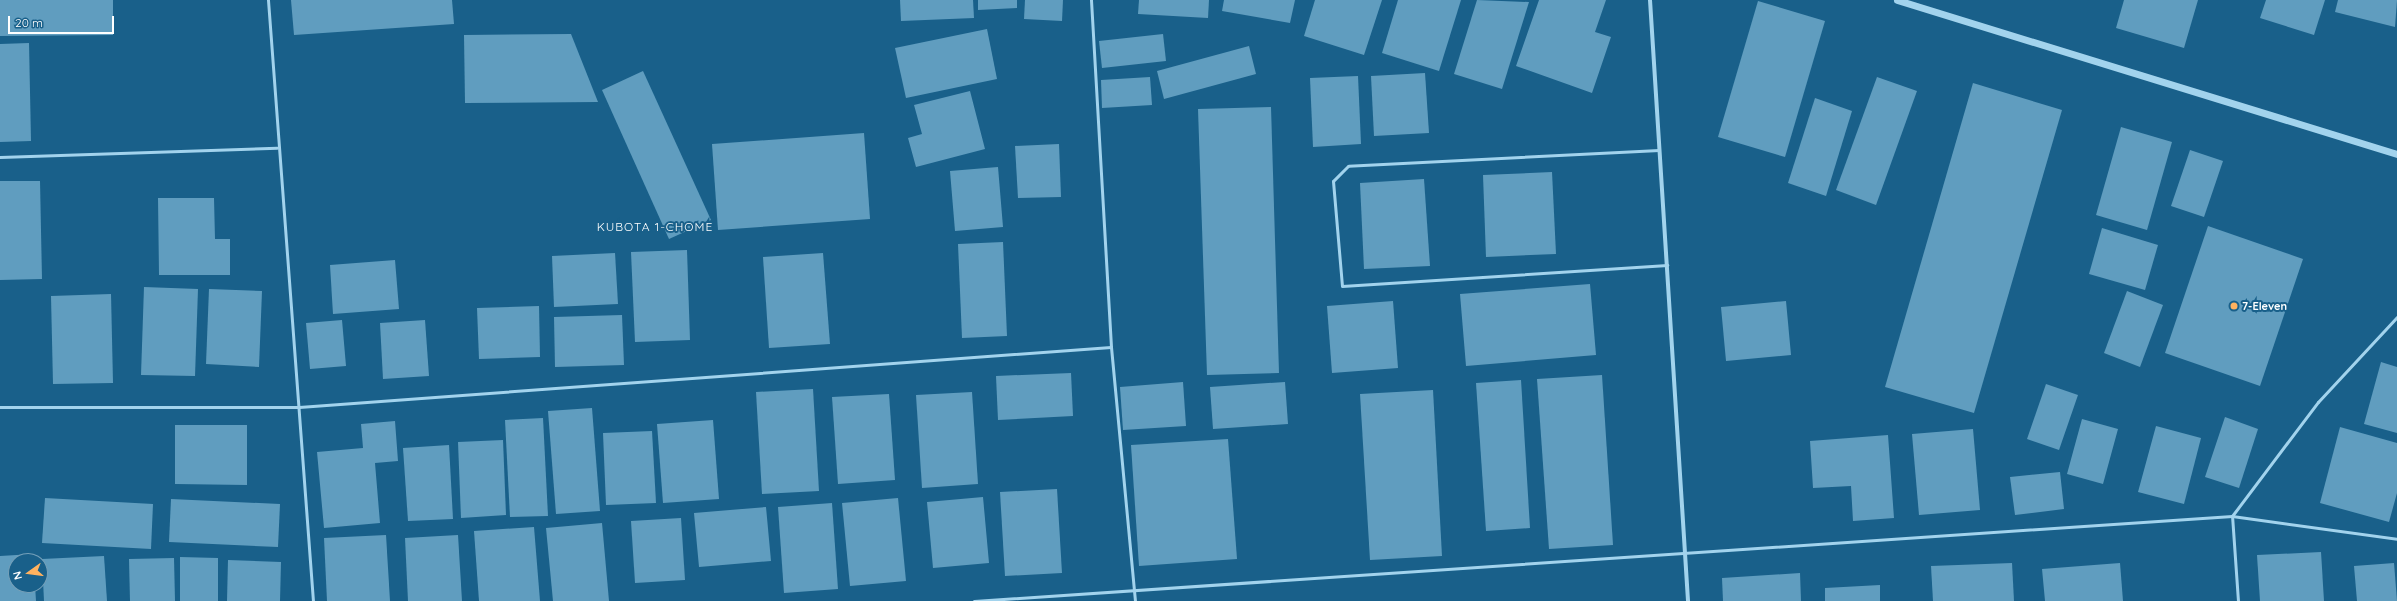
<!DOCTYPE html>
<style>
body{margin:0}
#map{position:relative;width:2397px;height:601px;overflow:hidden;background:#19608a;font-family:Quicksand,sans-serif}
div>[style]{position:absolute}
.building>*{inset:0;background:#609dbf}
.service>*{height:3px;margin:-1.5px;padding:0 1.5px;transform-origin:1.5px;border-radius:1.5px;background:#a2d3ed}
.minor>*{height:4px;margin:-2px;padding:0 2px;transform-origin:2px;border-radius:2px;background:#a2d3ed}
.tertiary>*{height:7px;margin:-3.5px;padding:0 3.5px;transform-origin:3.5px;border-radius:3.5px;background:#a2d3ed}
.dots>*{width:11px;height:11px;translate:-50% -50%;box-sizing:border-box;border:2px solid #19608a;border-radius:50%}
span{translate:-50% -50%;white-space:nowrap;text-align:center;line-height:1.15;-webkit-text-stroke:4px #19608a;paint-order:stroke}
.poi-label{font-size:11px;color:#fff;font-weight:700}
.left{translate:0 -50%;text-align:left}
.neighbourhood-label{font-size:12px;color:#fff;letter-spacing:1px}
.north{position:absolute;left:8px;top:553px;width:40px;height:40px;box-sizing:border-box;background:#19608a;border:1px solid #75a0b9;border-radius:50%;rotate:256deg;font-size:11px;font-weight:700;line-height:16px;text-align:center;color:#fff}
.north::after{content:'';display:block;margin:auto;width:14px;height:18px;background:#ffb25f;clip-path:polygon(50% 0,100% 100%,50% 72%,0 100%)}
.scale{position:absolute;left:8px;top:16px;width:106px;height:18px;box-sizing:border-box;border:2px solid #fff;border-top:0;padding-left:5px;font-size:12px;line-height:14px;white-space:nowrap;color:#fff;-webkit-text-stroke:3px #19608a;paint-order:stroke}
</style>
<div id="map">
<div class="building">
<i style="clip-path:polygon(0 0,113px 0,113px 35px,0 36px)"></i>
<i style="clip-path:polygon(291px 0,452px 0,454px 24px,294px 35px)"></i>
<i style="clip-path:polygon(900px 0,973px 0,974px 18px,901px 21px)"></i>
<i style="clip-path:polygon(978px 0,1017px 0,1017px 8px,978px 10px)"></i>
<i style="clip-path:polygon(1025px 0,1063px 0,1062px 21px,1024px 19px)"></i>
<i style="clip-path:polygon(1139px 0,1209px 0,1208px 18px,1138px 14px)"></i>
<i style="clip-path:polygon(1224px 0,1295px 0,1290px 23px,1222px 11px)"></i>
<i style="clip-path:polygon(1315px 0,1382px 0,1364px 55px,1304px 36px)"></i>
<i style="clip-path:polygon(1398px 0,1461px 0,1439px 71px,1382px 53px)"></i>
<i style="clip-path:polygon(1477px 0,1529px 2px,1502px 89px,1454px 74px)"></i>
<i style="clip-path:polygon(1539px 0,1606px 0,1595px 32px,1611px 37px,1592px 93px,1516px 66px)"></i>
<i style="clip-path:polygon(2124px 0,2198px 0,2184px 48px,2116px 28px)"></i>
<i style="clip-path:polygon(2266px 0,2325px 0,2314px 35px,2260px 18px)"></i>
<i style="clip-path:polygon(2338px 0,2397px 0,2395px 27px,2335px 12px)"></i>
<i style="clip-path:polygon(1758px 1px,1825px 21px,1785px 157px,1718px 137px)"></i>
<i style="clip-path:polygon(987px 29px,997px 79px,906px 98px,895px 48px)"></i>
<i style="clip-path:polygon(571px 34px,598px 102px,465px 103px,464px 35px)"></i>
<i style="clip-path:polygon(1163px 34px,1166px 61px,1102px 68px,1099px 41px)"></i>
<i style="clip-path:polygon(29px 43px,31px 141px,0 142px,0 44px)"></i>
<i style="clip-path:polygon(1249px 46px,1256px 74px,1164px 99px,1157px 71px)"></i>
<i style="clip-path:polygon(643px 71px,711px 220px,669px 239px,602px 90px)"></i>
<i style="clip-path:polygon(1425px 73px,1429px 133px,1374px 136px,1371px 76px)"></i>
<i style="clip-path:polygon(1358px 76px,1361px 144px,1313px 147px,1310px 78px)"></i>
<i style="clip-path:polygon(1150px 77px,1152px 105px,1102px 108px,1101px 80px)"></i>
<i style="clip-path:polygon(1877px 77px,1917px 91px,1876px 205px,1836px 190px)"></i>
<i style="clip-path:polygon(1973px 83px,2062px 110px,1974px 413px,1885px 387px)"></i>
<i style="clip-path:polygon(970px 91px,985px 149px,916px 167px,908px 138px,922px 134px,914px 105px)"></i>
<i style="clip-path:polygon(1815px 98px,1852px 111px,1826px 196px,1788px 183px)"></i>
<i style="clip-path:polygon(1271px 107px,1279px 373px,1207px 375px,1198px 109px)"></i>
<i style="clip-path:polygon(2121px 127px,2172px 142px,2147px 230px,2096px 215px)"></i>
<i style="clip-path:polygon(864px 133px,870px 219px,718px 230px,712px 144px)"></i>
<i style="clip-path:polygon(1059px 144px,1061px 197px,1018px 198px,1015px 146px)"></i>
<i style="clip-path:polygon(2190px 150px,2223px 161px,2204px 217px,2171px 206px)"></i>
<i style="clip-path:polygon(998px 167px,1003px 227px,955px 231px,950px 171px)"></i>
<i style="clip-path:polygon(1552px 172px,1556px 254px,1486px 257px,1483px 175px)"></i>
<i style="clip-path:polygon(1424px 179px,1430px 266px,1364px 269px,1360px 183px)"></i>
<i style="clip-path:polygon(0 181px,40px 181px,42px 279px,0 280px)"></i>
<i style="clip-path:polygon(158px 198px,214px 198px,215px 239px,230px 239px,230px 275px,159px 275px)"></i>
<i style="clip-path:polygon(2208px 226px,2303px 259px,2260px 386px,2165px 353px)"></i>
<i style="clip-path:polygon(2102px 228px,2158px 245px,2145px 290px,2089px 274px)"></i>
<i style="clip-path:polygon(1003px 242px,1007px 336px,962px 338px,958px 244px)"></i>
<i style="clip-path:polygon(687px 250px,690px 340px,635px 342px,631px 252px)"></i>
<i style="clip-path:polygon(615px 253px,618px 304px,554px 307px,552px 256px)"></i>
<i style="clip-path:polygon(823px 253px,830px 344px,769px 348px,763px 257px)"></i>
<i style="clip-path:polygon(395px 260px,399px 309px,333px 314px,330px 265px)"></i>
<i style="clip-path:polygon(1590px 284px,1596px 355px,1466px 366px,1460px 294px)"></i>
<i style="clip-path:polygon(144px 287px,198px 289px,195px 376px,141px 375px)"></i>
<i style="clip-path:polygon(209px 289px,262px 291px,259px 367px,206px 364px)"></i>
<i style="clip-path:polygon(2127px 291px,2163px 305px,2140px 367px,2104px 353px)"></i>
<i style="clip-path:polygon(111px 294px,113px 383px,53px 384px,51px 296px)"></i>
<i style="clip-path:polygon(1393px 301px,1398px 368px,1332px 373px,1327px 306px)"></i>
<i style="clip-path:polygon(1786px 301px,1791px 355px,1726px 361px,1721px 307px)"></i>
<i style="clip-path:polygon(539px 306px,540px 357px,479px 359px,477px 308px)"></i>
<i style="clip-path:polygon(622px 315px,624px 365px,555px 367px,554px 317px)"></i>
<i style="clip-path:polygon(342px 320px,346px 366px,310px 369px,306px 323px)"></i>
<i style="clip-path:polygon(425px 320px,429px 376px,383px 379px,380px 323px)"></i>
<i style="clip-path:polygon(2381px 362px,2397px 367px,2397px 433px,2364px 424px)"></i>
<i style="clip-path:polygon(1071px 373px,1073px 416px,998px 420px,996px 376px)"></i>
<i style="clip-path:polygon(1602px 375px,1613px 545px,1549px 549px,1537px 379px)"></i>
<i style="clip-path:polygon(1521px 380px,1530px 528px,1486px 531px,1476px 383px)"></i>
<i style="clip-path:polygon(1183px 382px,1186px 426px,1123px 430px,1120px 387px)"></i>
<i style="clip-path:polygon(1285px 382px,1288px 424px,1213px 429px,1210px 387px)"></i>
<i style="clip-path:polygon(2046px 384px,2078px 395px,2059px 450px,2027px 439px)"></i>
<i style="clip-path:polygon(813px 389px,819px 491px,762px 494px,756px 392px)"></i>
<i style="clip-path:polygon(1433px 390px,1442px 556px,1370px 560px,1360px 394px)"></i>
<i style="clip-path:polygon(972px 392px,978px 484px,922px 488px,916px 395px)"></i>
<i style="clip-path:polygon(889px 394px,895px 480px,838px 484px,832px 397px)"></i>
<i style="clip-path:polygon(592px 408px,600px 511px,556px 514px,548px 411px)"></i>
<i style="clip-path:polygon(2225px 417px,2258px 429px,2239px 488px,2205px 477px)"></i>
<i style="clip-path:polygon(543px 418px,548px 516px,510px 517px,505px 420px)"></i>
<i style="clip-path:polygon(2082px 419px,2118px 429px,2103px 484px,2067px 474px)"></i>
<i style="clip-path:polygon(713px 420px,719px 499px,663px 503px,657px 424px)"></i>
<i style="clip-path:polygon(395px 421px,398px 461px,375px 463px,380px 523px,324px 528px,317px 452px,363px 448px,361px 424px)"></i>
<i style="clip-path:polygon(175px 425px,247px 425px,247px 485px,175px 484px)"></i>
<i style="clip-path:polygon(2156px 426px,2201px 438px,2184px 504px,2138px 492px)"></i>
<i style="clip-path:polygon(2340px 427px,2397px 443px,2397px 493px,2389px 522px,2320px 503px)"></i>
<i style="clip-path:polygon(1973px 429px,1980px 510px,1919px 515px,1912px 434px)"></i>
<i style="clip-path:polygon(652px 431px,656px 503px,606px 505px,603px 433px)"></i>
<i style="clip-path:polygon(1888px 435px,1894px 518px,1853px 521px,1851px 486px,1813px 488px,1810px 441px)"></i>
<i style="clip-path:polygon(1228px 439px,1237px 559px,1139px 566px,1131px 445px)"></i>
<i style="clip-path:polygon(503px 440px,506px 515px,461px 518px,458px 442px)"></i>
<i style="clip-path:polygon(449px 445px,453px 519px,408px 521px,403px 448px)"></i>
<i style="clip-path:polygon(2060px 472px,2064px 509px,2015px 515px,2010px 477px)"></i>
<i style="clip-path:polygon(1057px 489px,1062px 573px,1005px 576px,1000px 492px)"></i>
<i style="clip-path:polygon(983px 497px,989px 563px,933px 568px,927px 502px)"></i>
<i style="clip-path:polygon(45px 498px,153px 504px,151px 549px,42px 543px)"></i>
<i style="clip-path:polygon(898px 498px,906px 581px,850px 586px,842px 503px)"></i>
<i style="clip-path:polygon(171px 499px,280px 504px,278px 547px,169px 542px)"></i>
<i style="clip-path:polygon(832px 503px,838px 589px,784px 593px,778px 507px)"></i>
<i style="clip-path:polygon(766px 507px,771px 561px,699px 567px,694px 513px)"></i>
<i style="clip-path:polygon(681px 518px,685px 580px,635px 583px,631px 521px)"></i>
<i style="clip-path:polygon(602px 523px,609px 601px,553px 601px,546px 528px)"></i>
<i style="clip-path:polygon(534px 527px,540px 601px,479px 601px,474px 531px)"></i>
<i style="clip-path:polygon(386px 535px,390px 601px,327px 601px,324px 538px)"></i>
<i style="clip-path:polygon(458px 535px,462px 601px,408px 601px,405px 538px)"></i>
<i style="clip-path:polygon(2321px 552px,2324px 601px,2260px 601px,2257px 555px)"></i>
<i style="clip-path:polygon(33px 554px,34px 561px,16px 561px,16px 585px,35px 585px,36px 601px,0 601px,0 556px)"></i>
<i style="clip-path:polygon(104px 556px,107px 601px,44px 601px,42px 559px)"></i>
<i style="clip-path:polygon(180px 557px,218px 558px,218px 601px,180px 601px)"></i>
<i style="clip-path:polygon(174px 558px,175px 601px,130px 601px,129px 559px)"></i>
<i style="clip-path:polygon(228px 560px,281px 562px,280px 601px,227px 601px)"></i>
<i style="clip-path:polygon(2012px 563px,2014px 601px,1933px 601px,1931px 566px)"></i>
<i style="clip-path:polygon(2120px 563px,2123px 601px,2045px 601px,2042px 569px)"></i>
<i style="clip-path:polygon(2394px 563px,2397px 601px,2357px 601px,2354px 566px)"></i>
<i style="clip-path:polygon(1800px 573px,1801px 601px,1723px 601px,1722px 578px)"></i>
<i style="clip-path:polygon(1880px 585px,1880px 601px,1825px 601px,1825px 588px)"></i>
</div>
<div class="service">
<i style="left:268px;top:0;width:603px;rotate:85.72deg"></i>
<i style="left:1091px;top:0;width:348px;rotate:86.7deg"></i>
<i style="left:1111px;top:347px;width:255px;rotate:84.6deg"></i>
<i style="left:1659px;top:150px;width:311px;rotate:177.1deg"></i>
<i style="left:1348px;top:166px;width:21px;rotate:135deg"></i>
<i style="left:1333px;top:181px;width:105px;rotate:85.1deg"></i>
<i style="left:1342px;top:286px;width:326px;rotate:-3.7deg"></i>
<i style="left:0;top:157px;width:277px;rotate:-1.9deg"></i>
<i style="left:0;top:407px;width:299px"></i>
<i style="left:299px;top:407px;width:814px;rotate:-4.23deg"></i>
<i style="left:974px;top:601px;width:1261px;rotate:-3.87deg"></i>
<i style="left:2232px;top:516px;width:167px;rotate:7.9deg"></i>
<i style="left:2238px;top:601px;width:85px;rotate:-94deg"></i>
<i style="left:2232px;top:516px;width:143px;rotate:-53deg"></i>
<i style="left:2318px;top:402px;width:116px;rotate:-47.1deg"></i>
</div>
<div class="minor">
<i style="left:1650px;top:0;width:602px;rotate:86.38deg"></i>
</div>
<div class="tertiary">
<i style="left:1897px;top:0;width:523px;rotate:17.12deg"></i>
</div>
<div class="dots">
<i style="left:2234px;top:306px;background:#ffb25f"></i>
</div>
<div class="poi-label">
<span class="left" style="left:2242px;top:306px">7-Eleven</span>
</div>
<div class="neighbourhood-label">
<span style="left:655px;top:227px">KUBOTA 1-CHOME</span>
</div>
<div class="north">N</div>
<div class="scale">20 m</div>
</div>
